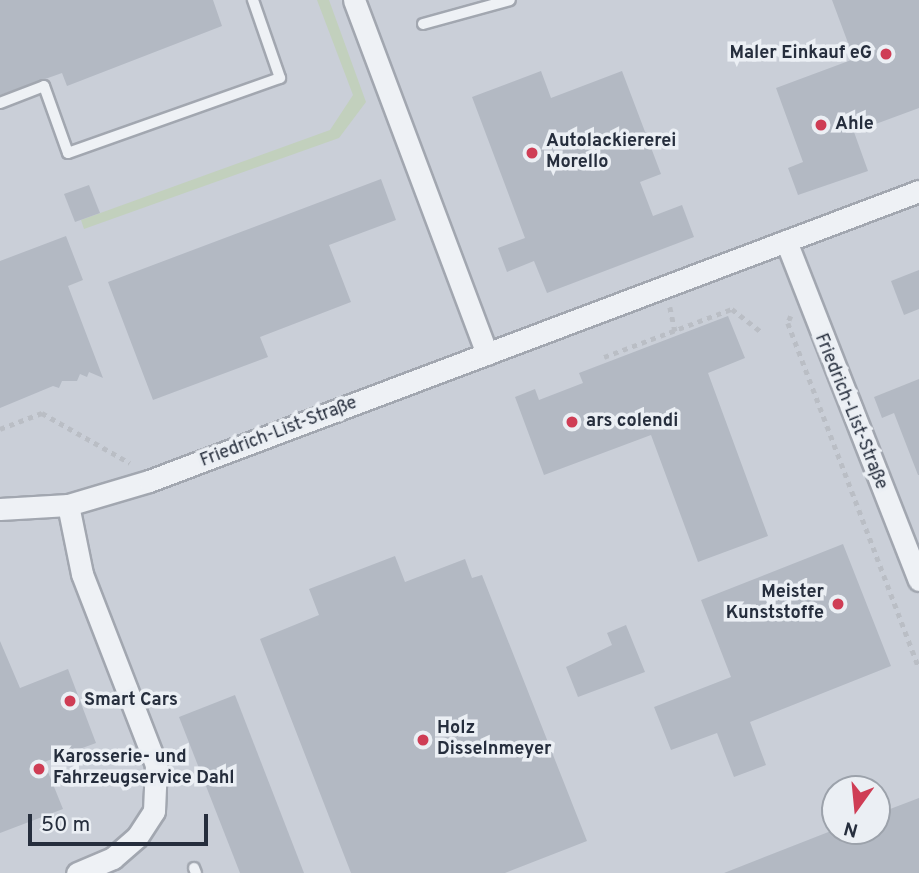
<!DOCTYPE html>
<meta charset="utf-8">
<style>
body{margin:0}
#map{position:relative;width:919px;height:873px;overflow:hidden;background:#dce0e6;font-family:Overpass,sans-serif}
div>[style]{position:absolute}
.built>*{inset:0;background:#cacfd8}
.green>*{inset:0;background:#c2d0bd}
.building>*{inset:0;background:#b3b9c3}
.path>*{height:4.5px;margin-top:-2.25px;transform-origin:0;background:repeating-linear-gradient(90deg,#babec5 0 5px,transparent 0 10px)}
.roads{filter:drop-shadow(2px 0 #a2a7b0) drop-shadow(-2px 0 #a2a7b0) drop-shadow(0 2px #a2a7b0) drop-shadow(0 -2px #a2a7b0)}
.lane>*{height:10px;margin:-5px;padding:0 5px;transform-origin:5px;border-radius:5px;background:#eef1f5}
.street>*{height:21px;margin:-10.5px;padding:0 10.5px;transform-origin:10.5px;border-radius:10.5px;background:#eef1f5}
.dots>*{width:19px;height:19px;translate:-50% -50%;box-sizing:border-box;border:4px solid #ebeff4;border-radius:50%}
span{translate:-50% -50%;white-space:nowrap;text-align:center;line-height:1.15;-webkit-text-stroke:7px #ebeff4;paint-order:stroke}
.poi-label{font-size:18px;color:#262e3d;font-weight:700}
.right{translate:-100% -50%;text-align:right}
.left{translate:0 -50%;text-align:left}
.street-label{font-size:18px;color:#262e3d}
.north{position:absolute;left:821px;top:775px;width:70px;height:70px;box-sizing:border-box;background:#ebeff4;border:2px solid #9ca2ab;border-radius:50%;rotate:195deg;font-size:19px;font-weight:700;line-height:28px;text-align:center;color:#262e3d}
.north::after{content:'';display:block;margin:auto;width:24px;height:32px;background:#cf3d55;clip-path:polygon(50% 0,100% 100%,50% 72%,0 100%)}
.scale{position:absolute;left:28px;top:814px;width:180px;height:32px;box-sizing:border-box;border:4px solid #262e3d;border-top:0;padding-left:9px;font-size:21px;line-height:24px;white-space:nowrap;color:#262e3d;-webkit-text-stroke:5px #ebeff4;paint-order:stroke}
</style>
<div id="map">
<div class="built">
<i style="clip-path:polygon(evenodd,0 0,919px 0,919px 873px,0 873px,0 0,835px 789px,877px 789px,877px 831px,835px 831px,835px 789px)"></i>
</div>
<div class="green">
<i style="clip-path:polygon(317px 0,329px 0,366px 102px,339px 138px,84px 229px,81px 220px,330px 130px,353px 95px)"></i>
</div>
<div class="building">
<i style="clip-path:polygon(0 0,213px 0,222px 26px,67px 86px,62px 73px,0 95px)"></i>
<i style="clip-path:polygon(832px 0,919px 0,919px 108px,854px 132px,868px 171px,798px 195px,788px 168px,803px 162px,776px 88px,854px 59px)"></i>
<i style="clip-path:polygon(541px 71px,551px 98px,622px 71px,661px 174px,640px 182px,653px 216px,682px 205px,694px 237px,547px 293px,534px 261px,507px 272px,498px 248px,525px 238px,472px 97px)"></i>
<i style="clip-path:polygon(381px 179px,396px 220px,329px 245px,351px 302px,260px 337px,268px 357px,153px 400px,108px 282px)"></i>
<i style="clip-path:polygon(89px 185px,100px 213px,75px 222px,64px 194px)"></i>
<i style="clip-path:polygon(66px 236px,83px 280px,68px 286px,103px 378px,89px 372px,87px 377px,80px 374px,77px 381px,62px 381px,59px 388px,53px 386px,0 408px,0 261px)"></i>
<i style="clip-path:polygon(919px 270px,919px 309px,904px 315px,891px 281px)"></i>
<i style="clip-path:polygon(728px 316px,745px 358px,708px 373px,768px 536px,698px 562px,651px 435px,544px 475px,515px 397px,535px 389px,539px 400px,583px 383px,579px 373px)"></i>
<i style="clip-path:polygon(919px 379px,919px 475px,918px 475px,894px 413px,882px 418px,874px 397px)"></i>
<i style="clip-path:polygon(843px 544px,891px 666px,750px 722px,766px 765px,734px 777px,717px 733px,671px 750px,654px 707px,731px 677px,701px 600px)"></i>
<i style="clip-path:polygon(395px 556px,405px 582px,465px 559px,472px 578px,482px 575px,587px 841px,505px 873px,351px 873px,260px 639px,319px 615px,309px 589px)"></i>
<i style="clip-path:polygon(626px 625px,645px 672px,578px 697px,566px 667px,612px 645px,607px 633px)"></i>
<i style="clip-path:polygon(0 641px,20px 688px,68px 669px,96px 743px,44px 762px,63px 809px,0 833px)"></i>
<i style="clip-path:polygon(235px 695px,304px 873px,240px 873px,179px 717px)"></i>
<i style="clip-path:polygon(919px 798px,919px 873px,724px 873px,831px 831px,877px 831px,877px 814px)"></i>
</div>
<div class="path">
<i style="left:670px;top:307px;width:25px;rotate:78deg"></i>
<i style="left:791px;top:316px;width:8px;rotate:113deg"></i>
<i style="left:788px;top:323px;width:369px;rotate:69.2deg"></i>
<i style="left:604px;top:357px;width:137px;rotate:-20.6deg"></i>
<i style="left:732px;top:309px;width:37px;rotate:38deg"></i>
<i style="left:0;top:429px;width:45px;rotate:-20.9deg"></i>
<i style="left:42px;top:413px;width:101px;rotate:29.6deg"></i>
</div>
<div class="roads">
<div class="lane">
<i style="left:423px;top:24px;width:90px;rotate:-15.4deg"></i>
<i style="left:0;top:103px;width:47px;rotate:-21.1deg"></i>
<i style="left:44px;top:86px;width:71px;rotate:70.3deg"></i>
<i style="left:68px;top:153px;width:225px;rotate:-19.5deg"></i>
<i style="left:280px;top:78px;width:83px;rotate:-109.1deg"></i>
<i style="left:194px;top:868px;width:5px;rotate:68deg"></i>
</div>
<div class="street">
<i style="left:354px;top:0;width:378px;rotate:69.4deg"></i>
<i style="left:786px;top:241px;width:364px;rotate:68.6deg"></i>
<i style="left:68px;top:505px;width:70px;rotate:78.5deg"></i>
<i style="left:82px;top:574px;width:205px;rotate:68.8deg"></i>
<i style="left:156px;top:765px;width:46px;rotate:92.5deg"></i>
<i style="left:154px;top:811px;width:31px;rotate:123deg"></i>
<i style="left:137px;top:837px;width:32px;rotate:139deg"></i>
<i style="left:113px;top:858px;width:39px;rotate:157deg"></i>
<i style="left:0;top:509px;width:68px;rotate:-3.4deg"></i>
<i style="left:68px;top:505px;width:84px;rotate:-16.5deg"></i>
<i style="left:149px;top:481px;width:823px;rotate:-20.64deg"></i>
</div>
</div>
<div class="dots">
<i style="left:886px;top:54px;background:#cf3d55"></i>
<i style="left:821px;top:125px;background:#cf3d55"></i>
<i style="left:532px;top:153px;background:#cf3d55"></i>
<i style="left:572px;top:422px;background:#cf3d55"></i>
<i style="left:838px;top:604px;background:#cf3d55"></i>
<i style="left:70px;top:701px;background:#cf3d55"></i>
<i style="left:423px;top:740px;background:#cf3d55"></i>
<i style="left:39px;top:769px;background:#cf3d55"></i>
</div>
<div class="poi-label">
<span class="right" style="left:872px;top:54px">Maler Einkauf eG</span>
<span class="left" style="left:835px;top:125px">Ahle</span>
<span class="left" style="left:546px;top:153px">Autolackiererei<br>Morello</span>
<span class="left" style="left:586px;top:422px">ars colendi</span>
<span class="right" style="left:824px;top:604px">Meister<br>Kunststoffe</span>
<span class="left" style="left:84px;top:701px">Smart Cars</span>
<span class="left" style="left:437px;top:740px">Holz<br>Disselnmeyer</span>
<span class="left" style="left:53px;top:769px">Karosserie- und<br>Fahrzeugservice Dahl</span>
</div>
<div class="street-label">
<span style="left:850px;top:412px;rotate:68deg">Friedrich-List-Straße</span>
<span style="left:279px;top:433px;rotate:-21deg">Friedrich-List-Straße</span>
</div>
<div class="north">N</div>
<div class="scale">50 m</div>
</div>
